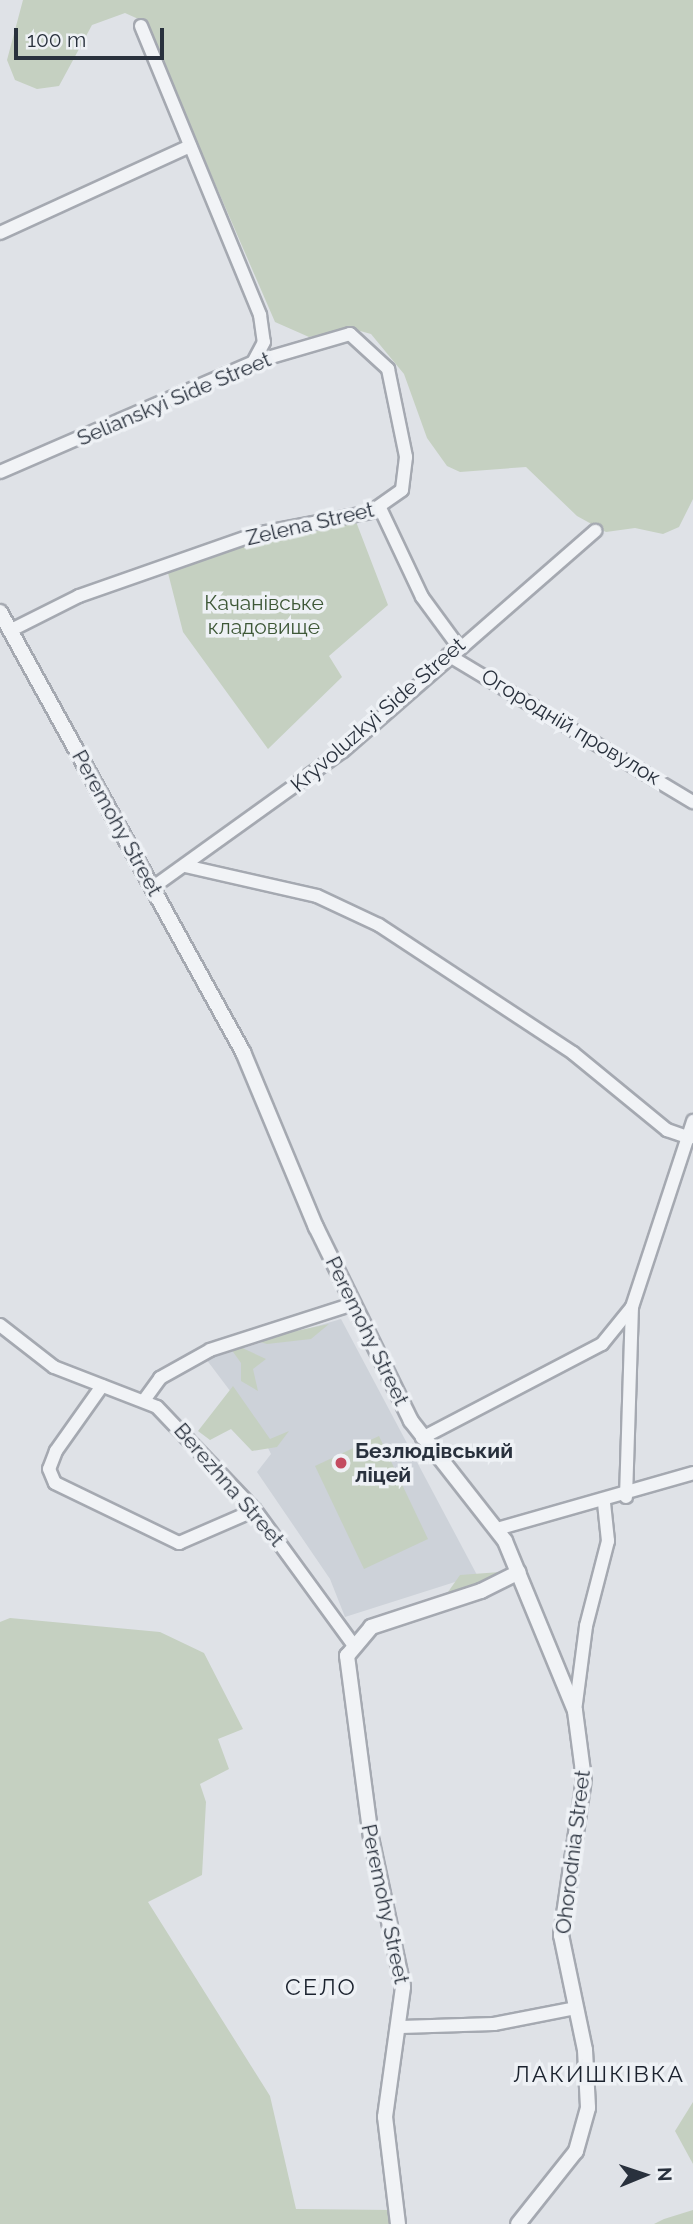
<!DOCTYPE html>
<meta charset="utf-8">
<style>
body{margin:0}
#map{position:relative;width:693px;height:2224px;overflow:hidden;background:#dfe2e7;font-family:Raleway,sans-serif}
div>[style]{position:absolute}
.built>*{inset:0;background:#cdd2d9}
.green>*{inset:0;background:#c5d0c1}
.roads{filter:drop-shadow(2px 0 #a5a9b1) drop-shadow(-2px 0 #a5a9b1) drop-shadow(0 2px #a5a9b1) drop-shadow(0 -2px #a5a9b1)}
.minor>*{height:12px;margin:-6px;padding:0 6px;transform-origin:6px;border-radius:6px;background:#f1f3f6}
.tertiary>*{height:14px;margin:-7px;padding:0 7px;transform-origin:7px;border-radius:7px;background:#f1f3f6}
.dots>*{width:19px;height:19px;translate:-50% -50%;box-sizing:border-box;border:4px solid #eef1f5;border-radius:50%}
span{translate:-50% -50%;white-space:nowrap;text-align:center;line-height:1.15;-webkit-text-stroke:7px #eef1f5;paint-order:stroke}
.street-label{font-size:21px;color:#29313d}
.park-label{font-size:21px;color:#3e5837}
.poi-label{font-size:21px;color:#29313d;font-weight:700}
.left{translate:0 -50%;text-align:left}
.neighbourhood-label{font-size:23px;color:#1b222e;letter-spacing:2px}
.north{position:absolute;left:609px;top:2140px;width:70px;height:70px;-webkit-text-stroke:5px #eef1f5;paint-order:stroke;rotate:88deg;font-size:19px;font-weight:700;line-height:28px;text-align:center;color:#29313d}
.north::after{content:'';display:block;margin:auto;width:24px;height:32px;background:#29313d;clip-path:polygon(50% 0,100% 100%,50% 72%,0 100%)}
.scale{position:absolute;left:14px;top:28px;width:150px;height:32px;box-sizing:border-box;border:4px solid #29313d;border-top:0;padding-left:9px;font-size:21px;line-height:24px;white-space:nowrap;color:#29313d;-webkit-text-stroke:5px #eef1f5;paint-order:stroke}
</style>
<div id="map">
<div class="built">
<i style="clip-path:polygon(341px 1319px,477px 1575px,345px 1617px,330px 1579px,257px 1472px,271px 1454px,258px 1428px,206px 1359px)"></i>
</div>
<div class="green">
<i style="clip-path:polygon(23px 0,693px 0,693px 499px,679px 527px,663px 534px,635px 528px,606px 532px,577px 516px,526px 467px,460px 472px,447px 466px,427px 438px,404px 374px,371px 334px,353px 329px,309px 337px,275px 322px,145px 22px,125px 13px,92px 25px,59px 86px,37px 89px,15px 80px,7px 60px)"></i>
<i style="clip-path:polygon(355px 519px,388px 605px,329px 656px,342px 677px,268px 749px,183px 632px,167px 569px,264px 535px)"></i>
<i style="clip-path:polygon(329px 1324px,311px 1339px,267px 1344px,253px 1340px)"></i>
<i style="clip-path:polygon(238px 1346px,266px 1359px,253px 1369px,258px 1391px,241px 1381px,241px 1363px,231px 1349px)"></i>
<i style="clip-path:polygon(233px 1386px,270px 1439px,289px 1431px,277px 1447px,252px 1451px,231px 1429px,210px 1440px,198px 1431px)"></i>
<i style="clip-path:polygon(379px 1436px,428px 1539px,364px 1569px,315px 1466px)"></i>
<i style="clip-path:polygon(500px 1572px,484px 1584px,448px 1592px,460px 1575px)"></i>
<i style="clip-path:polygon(10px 1618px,160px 1632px,204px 1653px,243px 1729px,218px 1739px,229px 1769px,200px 1784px,206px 1802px,202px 1875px,148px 1902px,270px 2096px,296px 2209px,392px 2210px,394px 2224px,0 2224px,0 1622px)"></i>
<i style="clip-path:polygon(693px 2102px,693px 2164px,675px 2131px)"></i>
<i style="clip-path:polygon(693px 2210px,693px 2224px,654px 2224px,664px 2219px)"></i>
</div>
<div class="roads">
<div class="minor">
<i style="left:141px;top:26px;width:313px;rotate:67.6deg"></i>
<i style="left:260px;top:315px;width:27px;rotate:82deg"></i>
<i style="left:264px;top:342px;width:21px;rotate:118deg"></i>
<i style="left:0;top:233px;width:209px;rotate:-24.6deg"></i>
<i style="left:0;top:472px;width:277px;rotate:-23.4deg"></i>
<i style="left:254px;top:362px;width:100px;rotate:-16.3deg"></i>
<i style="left:350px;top:334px;width:52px;rotate:42.6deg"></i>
<i style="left:388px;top:369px;width:90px;rotate:78.4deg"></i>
<i style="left:406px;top:457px;width:33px;rotate:97deg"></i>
<i style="left:402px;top:490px;width:38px;rotate:145deg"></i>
<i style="left:371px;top:512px;width:117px;rotate:169.2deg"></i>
<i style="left:256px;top:534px;width:188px;rotate:160.7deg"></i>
<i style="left:79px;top:596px;width:76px;rotate:153.4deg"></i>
<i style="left:380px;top:508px;width:98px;rotate:64.7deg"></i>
<i style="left:422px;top:597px;width:61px;rotate:53.7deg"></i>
<i style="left:448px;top:655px;width:286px;rotate:31deg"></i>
<i style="left:185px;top:866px;width:135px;rotate:12.8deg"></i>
<i style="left:317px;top:896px;width:68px;rotate:25.1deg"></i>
<i style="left:379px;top:925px;width:232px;rotate:33.4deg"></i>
<i style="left:573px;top:1053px;width:122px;rotate:39.3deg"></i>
<i style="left:667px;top:1130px;width:24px;rotate:19deg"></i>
<i style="left:152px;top:888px;width:235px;rotate:-35.7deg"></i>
<i style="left:343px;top:751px;width:335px;rotate:-41.1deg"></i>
<i style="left:0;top:1325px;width:68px;rotate:37.9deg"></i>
<i style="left:54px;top:1367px;width:110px;rotate:21.2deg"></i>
<i style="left:157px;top:1407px;width:142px;rotate:46.4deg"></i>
<i style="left:255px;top:1510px;width:165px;rotate:53.9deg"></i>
<i style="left:102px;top:1386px;width:80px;rotate:125.3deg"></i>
<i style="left:56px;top:1451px;width:19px;rotate:111deg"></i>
<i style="left:49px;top:1469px;width:15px;rotate:67deg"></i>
<i style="left:55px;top:1483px;width:138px;rotate:25.8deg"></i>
<i style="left:179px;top:1543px;width:83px;rotate:-23.5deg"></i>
<i style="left:145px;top:1399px;width:26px;rotate:-54deg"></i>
<i style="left:160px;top:1378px;width:57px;rotate:-29.2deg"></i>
<i style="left:210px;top:1350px;width:150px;rotate:-17.8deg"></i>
<i style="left:422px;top:1438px;width:203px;rotate:-27.6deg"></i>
<i style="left:602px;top:1344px;width:48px;rotate:-51deg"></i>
<i style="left:626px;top:1497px;width:190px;rotate:-88.2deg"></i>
<i style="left:632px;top:1307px;width:196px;rotate:-71.8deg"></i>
<i style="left:497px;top:1529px;width:204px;rotate:-15.9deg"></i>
<i style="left:575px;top:1711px;width:86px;rotate:-82.6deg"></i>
<i style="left:586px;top:1626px;width:88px;rotate:-75.5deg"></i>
<i style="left:608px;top:1541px;width:39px;rotate:-96deg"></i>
<i style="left:401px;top:2027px;width:93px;rotate:-1.8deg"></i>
<i style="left:494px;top:2024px;width:84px;rotate:-11deg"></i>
</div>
<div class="tertiary">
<i style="left:0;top:612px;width:503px;rotate:61.09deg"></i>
<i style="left:243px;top:1052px;width:190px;rotate:67.4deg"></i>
<i style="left:316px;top:1227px;width:216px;rotate:63.9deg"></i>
<i style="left:411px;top:1421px;width:152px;rotate:51.9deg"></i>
<i style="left:505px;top:1541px;width:184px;rotate:67.6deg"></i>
<i style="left:575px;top:1711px;width:69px;rotate:82.5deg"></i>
<i style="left:584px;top:1779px;width:158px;rotate:98.4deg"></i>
<i style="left:561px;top:1935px;width:117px;rotate:78.2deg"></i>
<i style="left:585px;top:2050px;width:58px;rotate:87deg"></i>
<i style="left:588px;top:2108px;width:45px;rotate:105.6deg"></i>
<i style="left:576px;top:2151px;width:93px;rotate:128.5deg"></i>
<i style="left:398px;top:2224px;width:108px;rotate:-96.9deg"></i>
<i style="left:385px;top:2117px;width:131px;rotate:-82.1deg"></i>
<i style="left:403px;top:1987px;width:152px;rotate:-102.1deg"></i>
<i style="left:371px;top:1838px;width:184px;rotate:-97.5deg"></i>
<i style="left:347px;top:1656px;width:38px;rotate:-50deg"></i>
<i style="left:371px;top:1627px;width:116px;rotate:-18.1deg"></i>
<i style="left:481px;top:1591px;width:42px;rotate:-26.6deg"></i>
</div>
</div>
<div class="dots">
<i style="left:341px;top:1463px;background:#c44c61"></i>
</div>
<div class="street-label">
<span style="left:174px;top:399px;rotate:-23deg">Selianskyi Side Street</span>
<span style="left:310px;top:524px;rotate:-13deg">Zelena Street</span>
<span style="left:378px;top:715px;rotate:-41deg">Kryvoluzkyi Side Street</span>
<span style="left:571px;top:727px;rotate:31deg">Огородній провулок</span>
<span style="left:117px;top:823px;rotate:61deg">Peremohy Street</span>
<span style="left:367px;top:1331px;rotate:64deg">Peremohy Street</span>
<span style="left:229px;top:1485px;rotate:49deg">Berezhna Street</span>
<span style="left:573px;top:1852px;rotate:-83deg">Ohorodnia Street</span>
<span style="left:385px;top:1904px;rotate:78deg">Peremohy Street</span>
</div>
<div class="park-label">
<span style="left:264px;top:615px">Качанівське<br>кладовище</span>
</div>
<div class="poi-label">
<span class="left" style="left:355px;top:1463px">Безлюдівський<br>ліцей</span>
</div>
<div class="neighbourhood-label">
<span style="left:321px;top:1987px">СЕЛО</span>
<span style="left:599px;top:2074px">ЛАКИШКІВКА</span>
</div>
<div class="north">N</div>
<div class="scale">100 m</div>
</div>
